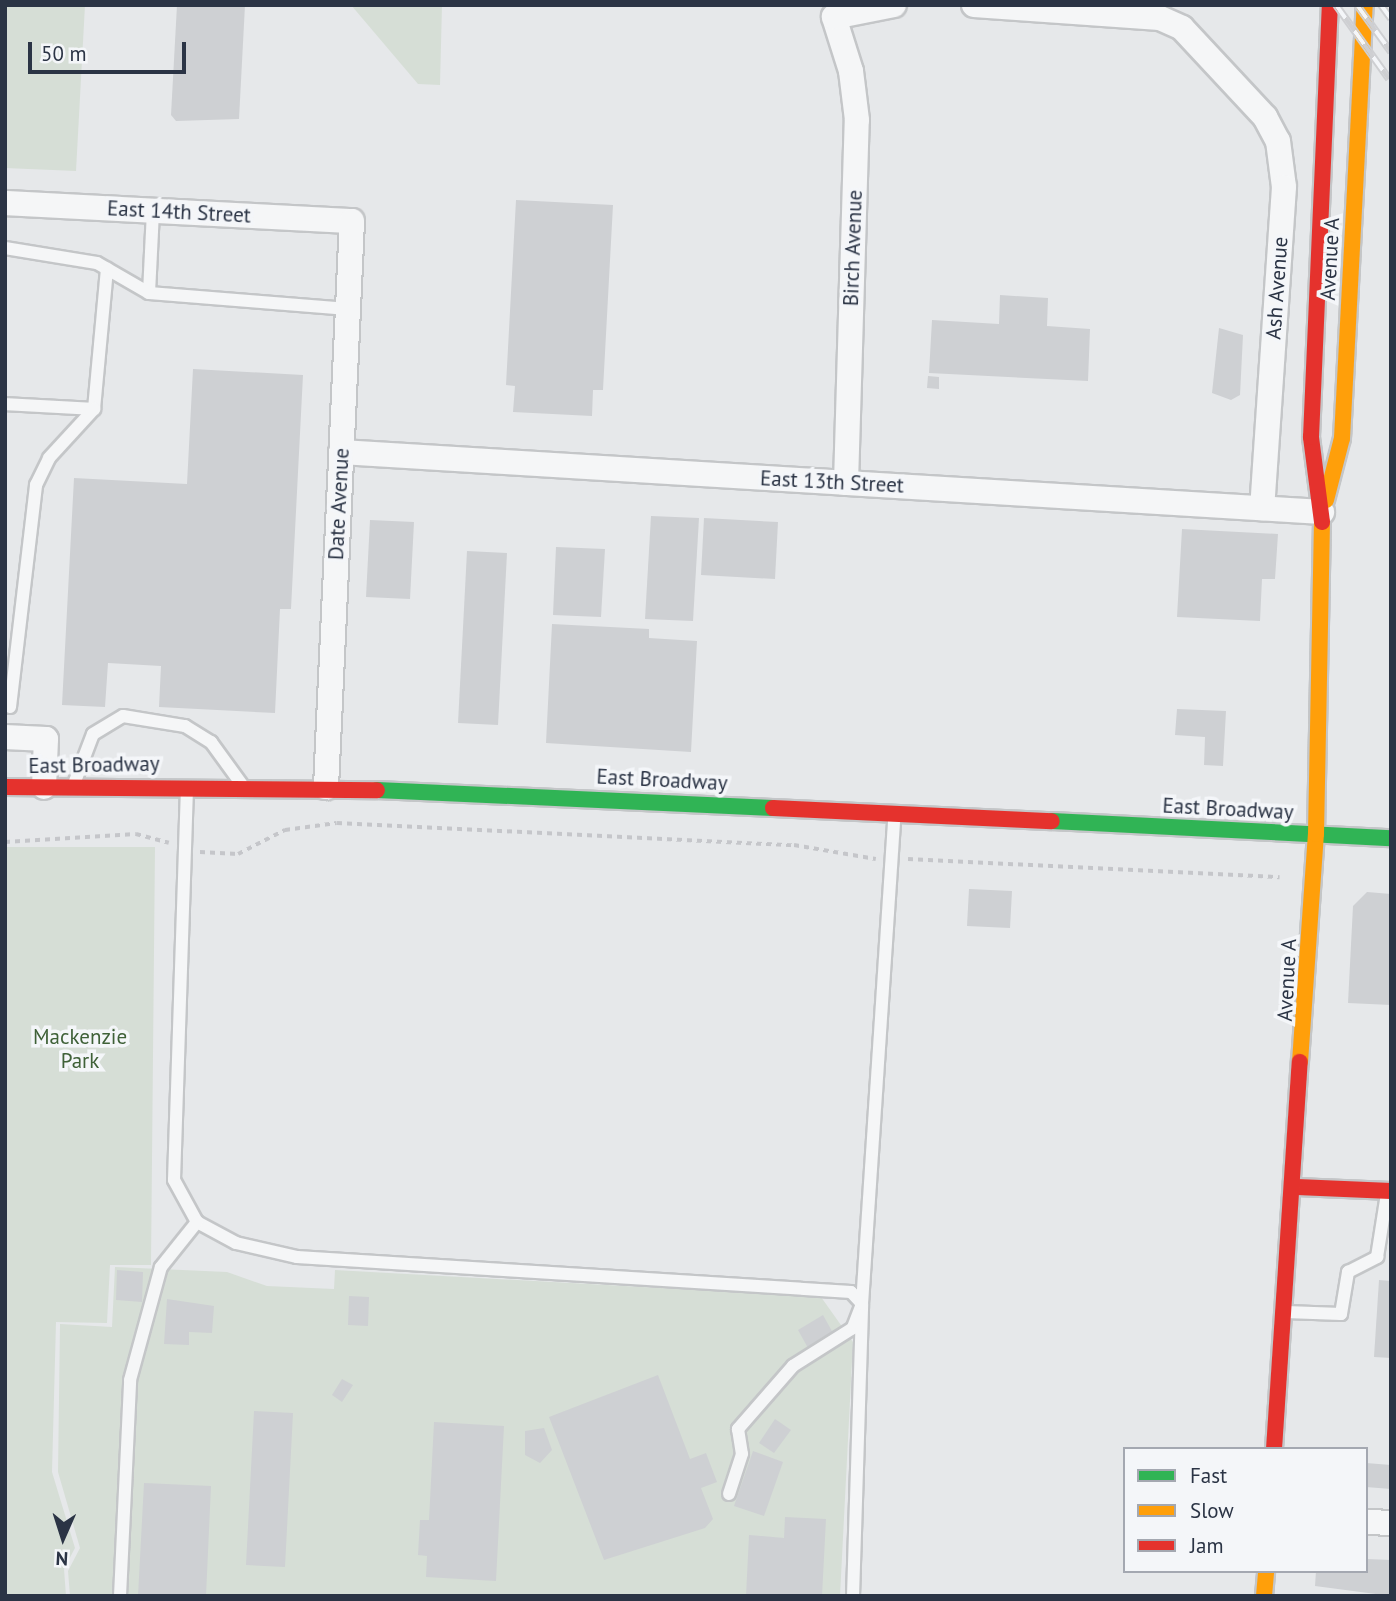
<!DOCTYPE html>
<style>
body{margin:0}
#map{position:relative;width:1396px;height:1601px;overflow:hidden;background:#e6e8ea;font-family:"PT Sans",sans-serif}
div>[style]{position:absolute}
.green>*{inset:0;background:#d6ded6}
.building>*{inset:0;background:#ced0d3}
.path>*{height:3.5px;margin-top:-1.75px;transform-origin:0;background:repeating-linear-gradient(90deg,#c5c6ca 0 5px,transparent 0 10px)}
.roads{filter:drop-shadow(2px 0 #c4c6c8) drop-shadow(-2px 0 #c4c6c8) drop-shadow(0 2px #c4c6c8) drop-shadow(0 -2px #c4c6c8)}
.lane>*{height:12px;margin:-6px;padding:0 6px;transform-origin:6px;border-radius:6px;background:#f5f6f7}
.street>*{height:24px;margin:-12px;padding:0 12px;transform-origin:12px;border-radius:12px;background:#f5f6f7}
.fast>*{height:16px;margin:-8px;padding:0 8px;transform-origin:8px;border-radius:8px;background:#30b455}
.slow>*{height:16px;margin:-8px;padding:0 8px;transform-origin:8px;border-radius:8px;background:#ff9f0a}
.jam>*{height:16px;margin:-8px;padding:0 8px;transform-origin:8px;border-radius:8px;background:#e5322d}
.rail>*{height:8px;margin-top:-4px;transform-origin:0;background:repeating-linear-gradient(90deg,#f4f6f9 0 16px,#cecfd2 0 32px);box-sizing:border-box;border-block:2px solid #cecfd2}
span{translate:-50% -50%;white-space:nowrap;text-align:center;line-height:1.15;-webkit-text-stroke:7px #f4f6f9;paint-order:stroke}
.street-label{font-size:21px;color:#2b3445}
.park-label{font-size:21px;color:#3f6138}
.frame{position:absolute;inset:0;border:7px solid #2b3445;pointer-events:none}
.legend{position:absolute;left:1123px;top:1447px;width:245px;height:126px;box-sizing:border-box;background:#f4f6f9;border:2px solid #a4a8b1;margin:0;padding:9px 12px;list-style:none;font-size:21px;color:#2b3445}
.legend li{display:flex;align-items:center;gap:14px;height:35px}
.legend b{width:35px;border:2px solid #a4a8b1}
.north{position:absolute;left:28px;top:1503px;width:70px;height:70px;-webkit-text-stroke:5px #f4f6f9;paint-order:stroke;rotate:183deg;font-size:19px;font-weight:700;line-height:28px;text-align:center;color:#2b3445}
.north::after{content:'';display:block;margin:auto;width:24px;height:32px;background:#2b3445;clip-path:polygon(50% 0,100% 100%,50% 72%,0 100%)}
.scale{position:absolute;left:28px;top:42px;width:158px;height:32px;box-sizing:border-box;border:4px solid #2b3445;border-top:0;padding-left:9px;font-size:21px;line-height:24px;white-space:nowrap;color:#2b3445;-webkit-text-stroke:5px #f4f6f9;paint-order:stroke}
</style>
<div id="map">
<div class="green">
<i style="clip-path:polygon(5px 5px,85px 5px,76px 171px,5px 168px)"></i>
<i style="clip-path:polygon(351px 5px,442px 5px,440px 85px,418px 84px)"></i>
<i style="clip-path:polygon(5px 847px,155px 847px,151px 1265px,110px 1265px,107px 1323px,56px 1322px,52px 1472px,75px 1548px,64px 1569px,66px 1596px,5px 1596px)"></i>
<i style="clip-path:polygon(115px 1267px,227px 1272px,267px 1286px,334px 1289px,335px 1270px,821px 1297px,853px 1342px,840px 1596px,70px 1596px,68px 1571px,80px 1548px,58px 1472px,60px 1324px,112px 1327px)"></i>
</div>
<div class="building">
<i style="clip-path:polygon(177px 5px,245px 5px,239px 119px,176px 121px,171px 115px)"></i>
<i style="clip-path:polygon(516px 200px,613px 205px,603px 390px,593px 390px,592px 416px,513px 412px,515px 386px,506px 385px)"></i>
<i style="clip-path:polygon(1000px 295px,1048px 298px,1047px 326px,1090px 329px,1088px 381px,929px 373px,932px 320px,999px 324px)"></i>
<i style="clip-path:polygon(1219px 328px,1243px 335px,1240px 395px,1231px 400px,1212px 393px)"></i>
<i style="clip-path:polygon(193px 369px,303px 375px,291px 609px,280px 609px,275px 713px,159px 707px,161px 666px,108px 663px,105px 707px,62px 705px,74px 478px,187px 484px)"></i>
<i style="clip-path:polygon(928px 376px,939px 377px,939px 389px,927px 388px)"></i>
<i style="clip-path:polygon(651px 516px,699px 518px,693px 621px,645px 619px)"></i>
<i style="clip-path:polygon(704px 518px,778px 522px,775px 579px,701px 575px)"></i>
<i style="clip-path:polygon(370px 520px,414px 522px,410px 599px,366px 597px)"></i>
<i style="clip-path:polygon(1182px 529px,1278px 534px,1275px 579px,1262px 579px,1260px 621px,1177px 617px)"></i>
<i style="clip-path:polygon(556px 547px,605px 549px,601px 617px,553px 615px)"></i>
<i style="clip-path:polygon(467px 551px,507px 553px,498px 725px,458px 723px)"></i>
<i style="clip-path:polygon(552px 624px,649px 629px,649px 638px,697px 641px,691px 752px,546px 743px)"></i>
<i style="clip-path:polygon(1177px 709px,1226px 711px,1223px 766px,1204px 765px,1205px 737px,1175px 735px)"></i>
<i style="clip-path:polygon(969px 889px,1012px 891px,1010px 928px,967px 926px)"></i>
<i style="clip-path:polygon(1367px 892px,1391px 894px,1391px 1005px,1348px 1003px,1353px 906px)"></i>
<i style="clip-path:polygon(117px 1270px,143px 1272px,142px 1302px,116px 1300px)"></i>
<i style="clip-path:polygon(1379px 1280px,1391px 1281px,1391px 1358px,1374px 1357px)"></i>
<i style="clip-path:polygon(349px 1296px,369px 1297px,368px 1326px,348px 1325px)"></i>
<i style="clip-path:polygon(167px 1299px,214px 1306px,212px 1333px,189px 1332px,189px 1345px,164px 1344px)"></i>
<i style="clip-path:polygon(823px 1315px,833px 1333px,808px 1348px,798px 1330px)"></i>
<i style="clip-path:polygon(658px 1375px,690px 1459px,706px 1453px,717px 1482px,701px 1488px,713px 1519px,705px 1528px,604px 1560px,549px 1417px)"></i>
<i style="clip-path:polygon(342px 1379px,353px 1385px,342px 1402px,332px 1395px)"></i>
<i style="clip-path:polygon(254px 1411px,293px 1413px,285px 1567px,246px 1565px)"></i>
<i style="clip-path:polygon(775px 1419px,791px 1430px,774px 1453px,759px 1443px)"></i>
<i style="clip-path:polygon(434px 1422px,504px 1426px,496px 1581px,426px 1577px,427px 1556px,418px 1555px,420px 1520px,429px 1520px)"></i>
<i style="clip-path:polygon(544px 1428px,552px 1450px,540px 1463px,525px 1455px,525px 1431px)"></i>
<i style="clip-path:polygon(753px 1451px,783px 1462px,764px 1516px,734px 1506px)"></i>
<i style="clip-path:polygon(1366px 1463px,1391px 1465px,1391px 1489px,1366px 1487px)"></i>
<i style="clip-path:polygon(144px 1483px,211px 1486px,206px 1596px,138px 1596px)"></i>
<i style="clip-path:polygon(785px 1517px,826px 1519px,822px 1596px,746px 1596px,749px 1535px,784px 1538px)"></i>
<i style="clip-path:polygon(1366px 1559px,1391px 1560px,1391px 1596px,1315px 1586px,1316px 1571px,1366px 1571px)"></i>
</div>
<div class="path">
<i style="left:5px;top:842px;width:131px;rotate:-3.5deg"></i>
<i style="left:136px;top:834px;width:34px;rotate:15deg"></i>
<i style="left:200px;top:852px;width:38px;rotate:3deg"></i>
<i style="left:238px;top:854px;width:53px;rotate:-27.1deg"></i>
<i style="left:285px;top:830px;width:52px;rotate:-7.7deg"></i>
<i style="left:337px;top:823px;width:458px;rotate:2.8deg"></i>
<i style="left:794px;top:845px;width:83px;rotate:9.7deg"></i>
<i style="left:908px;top:859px;width:372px;rotate:2.8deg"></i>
</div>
<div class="roads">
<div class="lane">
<i style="left:153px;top:211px;width:82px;rotate:92.8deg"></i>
<i style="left:149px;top:293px;width:200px;rotate:4.6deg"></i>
<i style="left:5px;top:248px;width:93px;rotate:9.3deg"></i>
<i style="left:97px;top:263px;width:60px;rotate:30deg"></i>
<i style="left:5px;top:404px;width:89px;rotate:3.2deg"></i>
<i style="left:94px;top:409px;width:141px;rotate:-84.7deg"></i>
<i style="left:10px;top:707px;width:224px;rotate:-83.3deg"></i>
<i style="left:36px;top:485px;width:30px;rotate:-64deg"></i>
<i style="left:49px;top:458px;width:67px;rotate:-47.4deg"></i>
<i style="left:74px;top:784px;width:53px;rotate:-69.2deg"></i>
<i style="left:93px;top:734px;width:35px;rotate:-31deg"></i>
<i style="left:123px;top:716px;width:63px;rotate:9.2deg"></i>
<i style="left:185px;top:726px;width:31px;rotate:32deg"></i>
<i style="left:211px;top:742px;width:54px;rotate:54deg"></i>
<i style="left:187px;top:788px;width:392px;rotate:91.9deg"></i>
<i style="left:174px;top:1180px;width:48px;rotate:61.3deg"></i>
<i style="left:197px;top:1222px;width:44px;rotate:28.3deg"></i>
<i style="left:236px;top:1243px;width:63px;rotate:12.9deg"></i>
<i style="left:297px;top:1257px;width:555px;rotate:3.61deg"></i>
<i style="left:851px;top:1292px;width:16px;rotate:47deg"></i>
<i style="left:862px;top:1304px;width:26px;rotate:111deg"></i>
<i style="left:853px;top:1328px;width:71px;rotate:147.7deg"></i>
<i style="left:793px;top:1366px;width:84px;rotate:131.1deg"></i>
<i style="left:738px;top:1429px;width:25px;rotate:81deg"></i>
<i style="left:742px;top:1454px;width:42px;rotate:108deg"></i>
<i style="left:1286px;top:1312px;width:55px;rotate:2.1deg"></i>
<i style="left:1341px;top:1314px;width:43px;rotate:-80.5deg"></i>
<i style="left:1348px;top:1272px;width:33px;rotate:-27deg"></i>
<i style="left:1377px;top:1257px;width:64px;rotate:-81deg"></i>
<i style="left:120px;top:1596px;width:216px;rotate:-87.3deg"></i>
<i style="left:130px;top:1380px;width:117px;rotate:-74.7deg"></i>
<i style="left:161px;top:1267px;width:58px;rotate:-51.3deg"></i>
<i style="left:853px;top:1596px;width:292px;rotate:-88.2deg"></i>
<i style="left:862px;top:1304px;width:492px;rotate:-86.2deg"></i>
</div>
<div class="street">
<i style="left:974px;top:5px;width:186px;rotate:4deg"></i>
<i style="left:1160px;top:18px;width:24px;rotate:24deg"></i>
<i style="left:1182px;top:28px;width:122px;rotate:47deg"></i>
<i style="left:1265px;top:117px;width:27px;rotate:62deg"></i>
<i style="left:1278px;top:141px;width:46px;rotate:82.6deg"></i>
<i style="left:1284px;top:187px;width:322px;rotate:93.9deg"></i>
<i style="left:5px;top:203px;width:347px;rotate:3deg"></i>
<i style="left:352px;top:221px;width:567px;rotate:92.63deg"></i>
<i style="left:341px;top:452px;width:983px;rotate:3.5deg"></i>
<i style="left:846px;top:483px;width:363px;rotate:-88.3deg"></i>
<i style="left:857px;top:120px;width:49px;rotate:-97deg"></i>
<i style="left:851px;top:71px;width:57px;rotate:-107.5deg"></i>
<i style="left:834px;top:17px;width:61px;rotate:-11.3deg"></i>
<i style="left:5px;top:737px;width:41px;rotate:2.8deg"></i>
<i style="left:46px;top:739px;width:48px;rotate:92.4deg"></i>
<i style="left:1366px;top:1522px;width:25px;rotate:2deg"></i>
</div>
<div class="fast">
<i style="left:377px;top:790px;width:396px;rotate:2.6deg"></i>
<i style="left:1052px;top:821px;width:339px;rotate:2.9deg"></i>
</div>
<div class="slow">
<i style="left:1326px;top:500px;width:64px;rotate:-75.5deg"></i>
<i style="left:1342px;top:438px;width:434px;rotate:-87deg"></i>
<i style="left:1300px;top:1062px;width:229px;rotate:-86deg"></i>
<i style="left:1316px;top:834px;width:312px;rotate:-88.9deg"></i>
<i style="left:1264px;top:1596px;width:25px;rotate:-85deg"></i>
</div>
<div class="jam">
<i style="left:1322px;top:522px;width:86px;rotate:-97.4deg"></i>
<i style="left:1311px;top:437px;width:432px;rotate:-87.5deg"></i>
<i style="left:5px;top:787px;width:372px;rotate:0.5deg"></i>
<i style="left:773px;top:808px;width:279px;rotate:2.7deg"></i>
<i style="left:1297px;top:1187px;width:94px;rotate:2.4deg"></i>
<i style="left:1274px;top:1449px;width:388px;rotate:-86.2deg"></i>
</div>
</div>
<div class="rail">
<i style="left:1336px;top:5px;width:91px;rotate:54.4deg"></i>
<i style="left:1357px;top:5px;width:58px;rotate:54.1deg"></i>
<i style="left:1381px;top:5px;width:17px;rotate:54deg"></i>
</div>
<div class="street-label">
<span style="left:179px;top:212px;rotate:3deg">East 14th Street</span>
<span style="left:853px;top:248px;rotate:-88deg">Birch Avenue</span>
<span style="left:1330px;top:259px;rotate:-87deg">Avenue A</span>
<span style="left:1277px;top:288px;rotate:-86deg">Ash Avenue</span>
<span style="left:832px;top:482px;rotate:3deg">East 13th Street</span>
<span style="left:339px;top:504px;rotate:-87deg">Date Avenue</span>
<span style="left:94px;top:765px;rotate:-1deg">East Broadway</span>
<span style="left:662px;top:780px;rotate:3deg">East Broadway</span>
<span style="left:1228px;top:809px;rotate:3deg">East Broadway</span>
<span style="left:1287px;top:980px;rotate:-87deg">Avenue A</span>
</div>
<div class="park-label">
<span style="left:80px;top:1049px">Mackenzie<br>Park</span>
</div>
<div class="frame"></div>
<ul class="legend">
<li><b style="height:9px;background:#30b455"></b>Fast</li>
<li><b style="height:9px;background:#ff9f0a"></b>Slow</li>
<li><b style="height:9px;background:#e5322d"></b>Jam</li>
</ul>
<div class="north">N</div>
<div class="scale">50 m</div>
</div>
